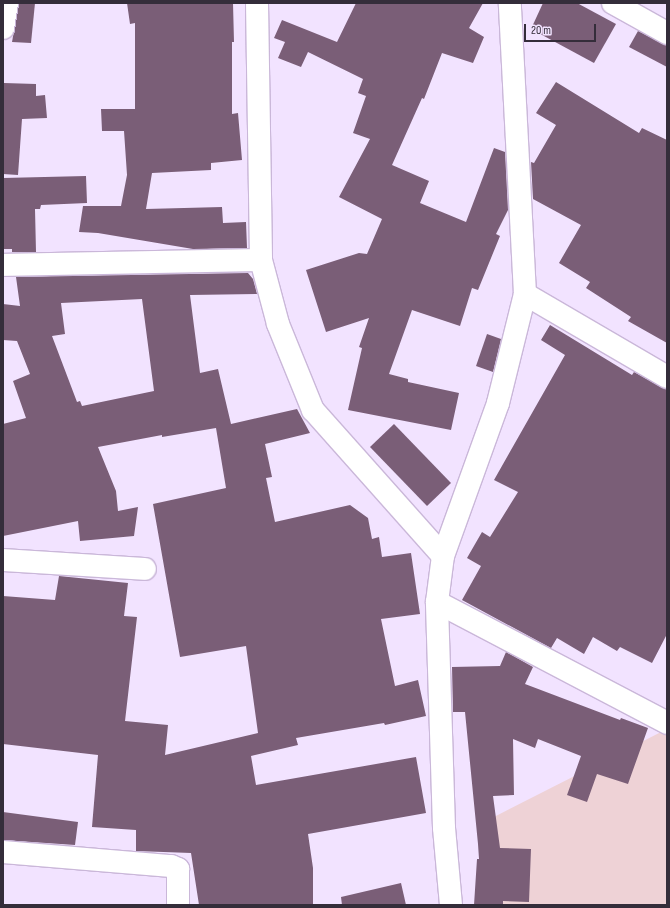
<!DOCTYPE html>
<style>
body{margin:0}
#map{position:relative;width:670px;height:908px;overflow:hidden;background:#f2e3ff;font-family:"Sofia Sans Condensed",sans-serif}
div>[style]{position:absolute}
.green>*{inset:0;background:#eed2d6}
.building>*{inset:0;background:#7a5e77}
.roads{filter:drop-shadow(1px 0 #cab7d9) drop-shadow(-1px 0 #cab7d9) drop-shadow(0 1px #cab7d9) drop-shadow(0 -1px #cab7d9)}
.street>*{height:22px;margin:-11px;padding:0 11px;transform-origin:11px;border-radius:11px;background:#fff}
span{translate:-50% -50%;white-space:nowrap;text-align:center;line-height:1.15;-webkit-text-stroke:4px #f2e3ff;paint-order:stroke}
.frame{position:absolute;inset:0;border:4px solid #342d3a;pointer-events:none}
.scale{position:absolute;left:524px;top:24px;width:72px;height:18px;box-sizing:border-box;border:2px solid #342d3a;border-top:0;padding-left:5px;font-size:12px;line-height:14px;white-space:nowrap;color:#342d3a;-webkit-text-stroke:3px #f2e3ff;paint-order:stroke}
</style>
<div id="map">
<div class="green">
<i style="clip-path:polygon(667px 729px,667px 905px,490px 905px,492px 818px)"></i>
</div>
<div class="building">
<i style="clip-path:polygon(19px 3px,35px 3px,31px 43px,12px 42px)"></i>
<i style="clip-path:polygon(127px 3px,233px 3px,234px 42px,232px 42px,232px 114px,238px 113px,242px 160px,211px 163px,211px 170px,152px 173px,146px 209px,222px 207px,223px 223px,246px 222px,247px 248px,193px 249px,98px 233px,79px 232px,83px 206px,121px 206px,127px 175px,124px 131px,102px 131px,101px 109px,135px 109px,135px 23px,130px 24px)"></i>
<i style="clip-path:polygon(356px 3px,483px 3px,469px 28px,484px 37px,473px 63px,442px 53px,424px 99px,422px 98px,392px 165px,429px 181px,420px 203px,466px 222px,494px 148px,505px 152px,508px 210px,496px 234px,500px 236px,478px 290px,472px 288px,460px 326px,412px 310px,389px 374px,408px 379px,408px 382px,459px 393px,451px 430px,348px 410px,362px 348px,359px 347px,369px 318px,326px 332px,306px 270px,359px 253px,367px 254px,382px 219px,339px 197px,370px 139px,353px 133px,366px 96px,358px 93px,363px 79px,308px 52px,301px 67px,278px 58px,285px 42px,274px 38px,282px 20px,337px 42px)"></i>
<i style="clip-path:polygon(543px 3px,577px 3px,616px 24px,594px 63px,531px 29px)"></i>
<i style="clip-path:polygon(638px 31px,667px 45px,667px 67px,629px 47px)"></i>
<i style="clip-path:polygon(556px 82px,639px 133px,642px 128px,667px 140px,667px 343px,628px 321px,631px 317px,586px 288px,590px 282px,559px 263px,581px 225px,533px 199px,531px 162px,534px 163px,556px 125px,536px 113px)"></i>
<i style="clip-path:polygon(4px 83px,36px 84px,36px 96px,45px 95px,47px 118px,22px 119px,18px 175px,3px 174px)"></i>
<i style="clip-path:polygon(86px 176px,87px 203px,41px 205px,40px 209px,35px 209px,36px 252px,12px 252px,12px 249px,3px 249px,3px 178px)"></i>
<i style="clip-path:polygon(evenodd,248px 273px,253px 279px,257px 294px,190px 295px,200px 373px,218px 369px,231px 424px,297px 409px,310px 433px,265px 444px,272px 477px,266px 478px,275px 522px,350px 505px,368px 518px,372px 539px,379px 537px,382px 557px,411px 553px,420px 614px,381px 619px,395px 686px,418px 680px,426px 716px,385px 725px,384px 723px,296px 738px,298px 745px,251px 756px,256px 785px,416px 757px,426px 813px,308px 834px,313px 868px,313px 905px,199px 905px,191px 853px,136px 851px,136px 830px,92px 827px,98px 755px,3px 744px,3px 596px,55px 600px,59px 576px,128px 583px,124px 616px,137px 617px,125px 721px,168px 725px,165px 755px,258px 733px,246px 646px,180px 657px,153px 504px,226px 488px,216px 428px,162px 437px,162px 435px,98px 447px,116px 491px,118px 511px,138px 507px,134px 536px,80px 541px,78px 521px,3px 536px,3px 424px,26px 418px,13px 381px,30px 374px,17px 341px,3px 340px,3px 304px,20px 306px,16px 277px,248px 273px,142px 299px,154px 391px,82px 406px,80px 401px,77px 402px,52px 336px,65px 334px,61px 303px,142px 299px)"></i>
<i style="clip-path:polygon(550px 325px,632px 375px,634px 372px,667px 390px,667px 634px,652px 663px,620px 647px,617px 651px,593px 637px,584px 654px,557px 638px,551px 648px,462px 600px,481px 566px,467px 558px,482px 532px,490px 537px,518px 492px,494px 480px,565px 355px,541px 340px)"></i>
<i style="clip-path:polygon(487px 334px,501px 339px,493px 372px,476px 366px)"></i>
<i style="clip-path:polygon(394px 424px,451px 483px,427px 506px,370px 447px)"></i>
<i style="clip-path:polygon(506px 652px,533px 667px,525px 684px,620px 720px,621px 718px,648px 728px,628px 784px,597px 774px,587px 802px,567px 795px,581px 756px,538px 739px,535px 748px,513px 739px,514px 795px,493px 796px,500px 848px,531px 849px,529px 902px,503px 901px,503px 905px,474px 905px,477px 859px,479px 859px,478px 844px,465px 712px,453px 712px,452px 667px,500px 666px)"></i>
<i style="clip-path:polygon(3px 812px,78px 822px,75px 845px,3px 840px)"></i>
<i style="clip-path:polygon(401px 883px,406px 905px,342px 905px,341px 897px)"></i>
</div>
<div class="roads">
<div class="street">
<i style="left:257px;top:3px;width:257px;rotate:89.1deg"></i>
<i style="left:261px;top:260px;width:66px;rotate:75.1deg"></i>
<i style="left:278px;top:324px;width:93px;rotate:67.9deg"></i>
<i style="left:313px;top:410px;width:195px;rotate:48.3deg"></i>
<i style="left:613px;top:3px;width:62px;rotate:29.1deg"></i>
<i style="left:3px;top:28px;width:25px;rotate:-81deg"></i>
<i style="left:3px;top:265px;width:258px;rotate:-1.1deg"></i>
<i style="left:525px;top:294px;width:164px;rotate:30.3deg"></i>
<i style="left:3px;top:560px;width:142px;rotate:3.6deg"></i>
<i style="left:437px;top:602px;width:260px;rotate:27.7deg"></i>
<i style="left:3px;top:852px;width:169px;rotate:4.8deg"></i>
<i style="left:171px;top:866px;width:8px;rotate:23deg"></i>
<i style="left:178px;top:869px;width:36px;rotate:90deg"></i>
<i style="left:451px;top:905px;width:77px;rotate:-95.2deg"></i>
<i style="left:444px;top:828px;width:226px;rotate:-91.8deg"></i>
<i style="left:437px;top:602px;width:46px;rotate:-82.6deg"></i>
<i style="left:443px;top:556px;width:163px;rotate:-70.2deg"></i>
<i style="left:498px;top:403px;width:112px;rotate:-76.1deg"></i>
<i style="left:525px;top:294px;width:291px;rotate:-93deg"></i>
</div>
</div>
<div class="frame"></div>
<div class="scale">20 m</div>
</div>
